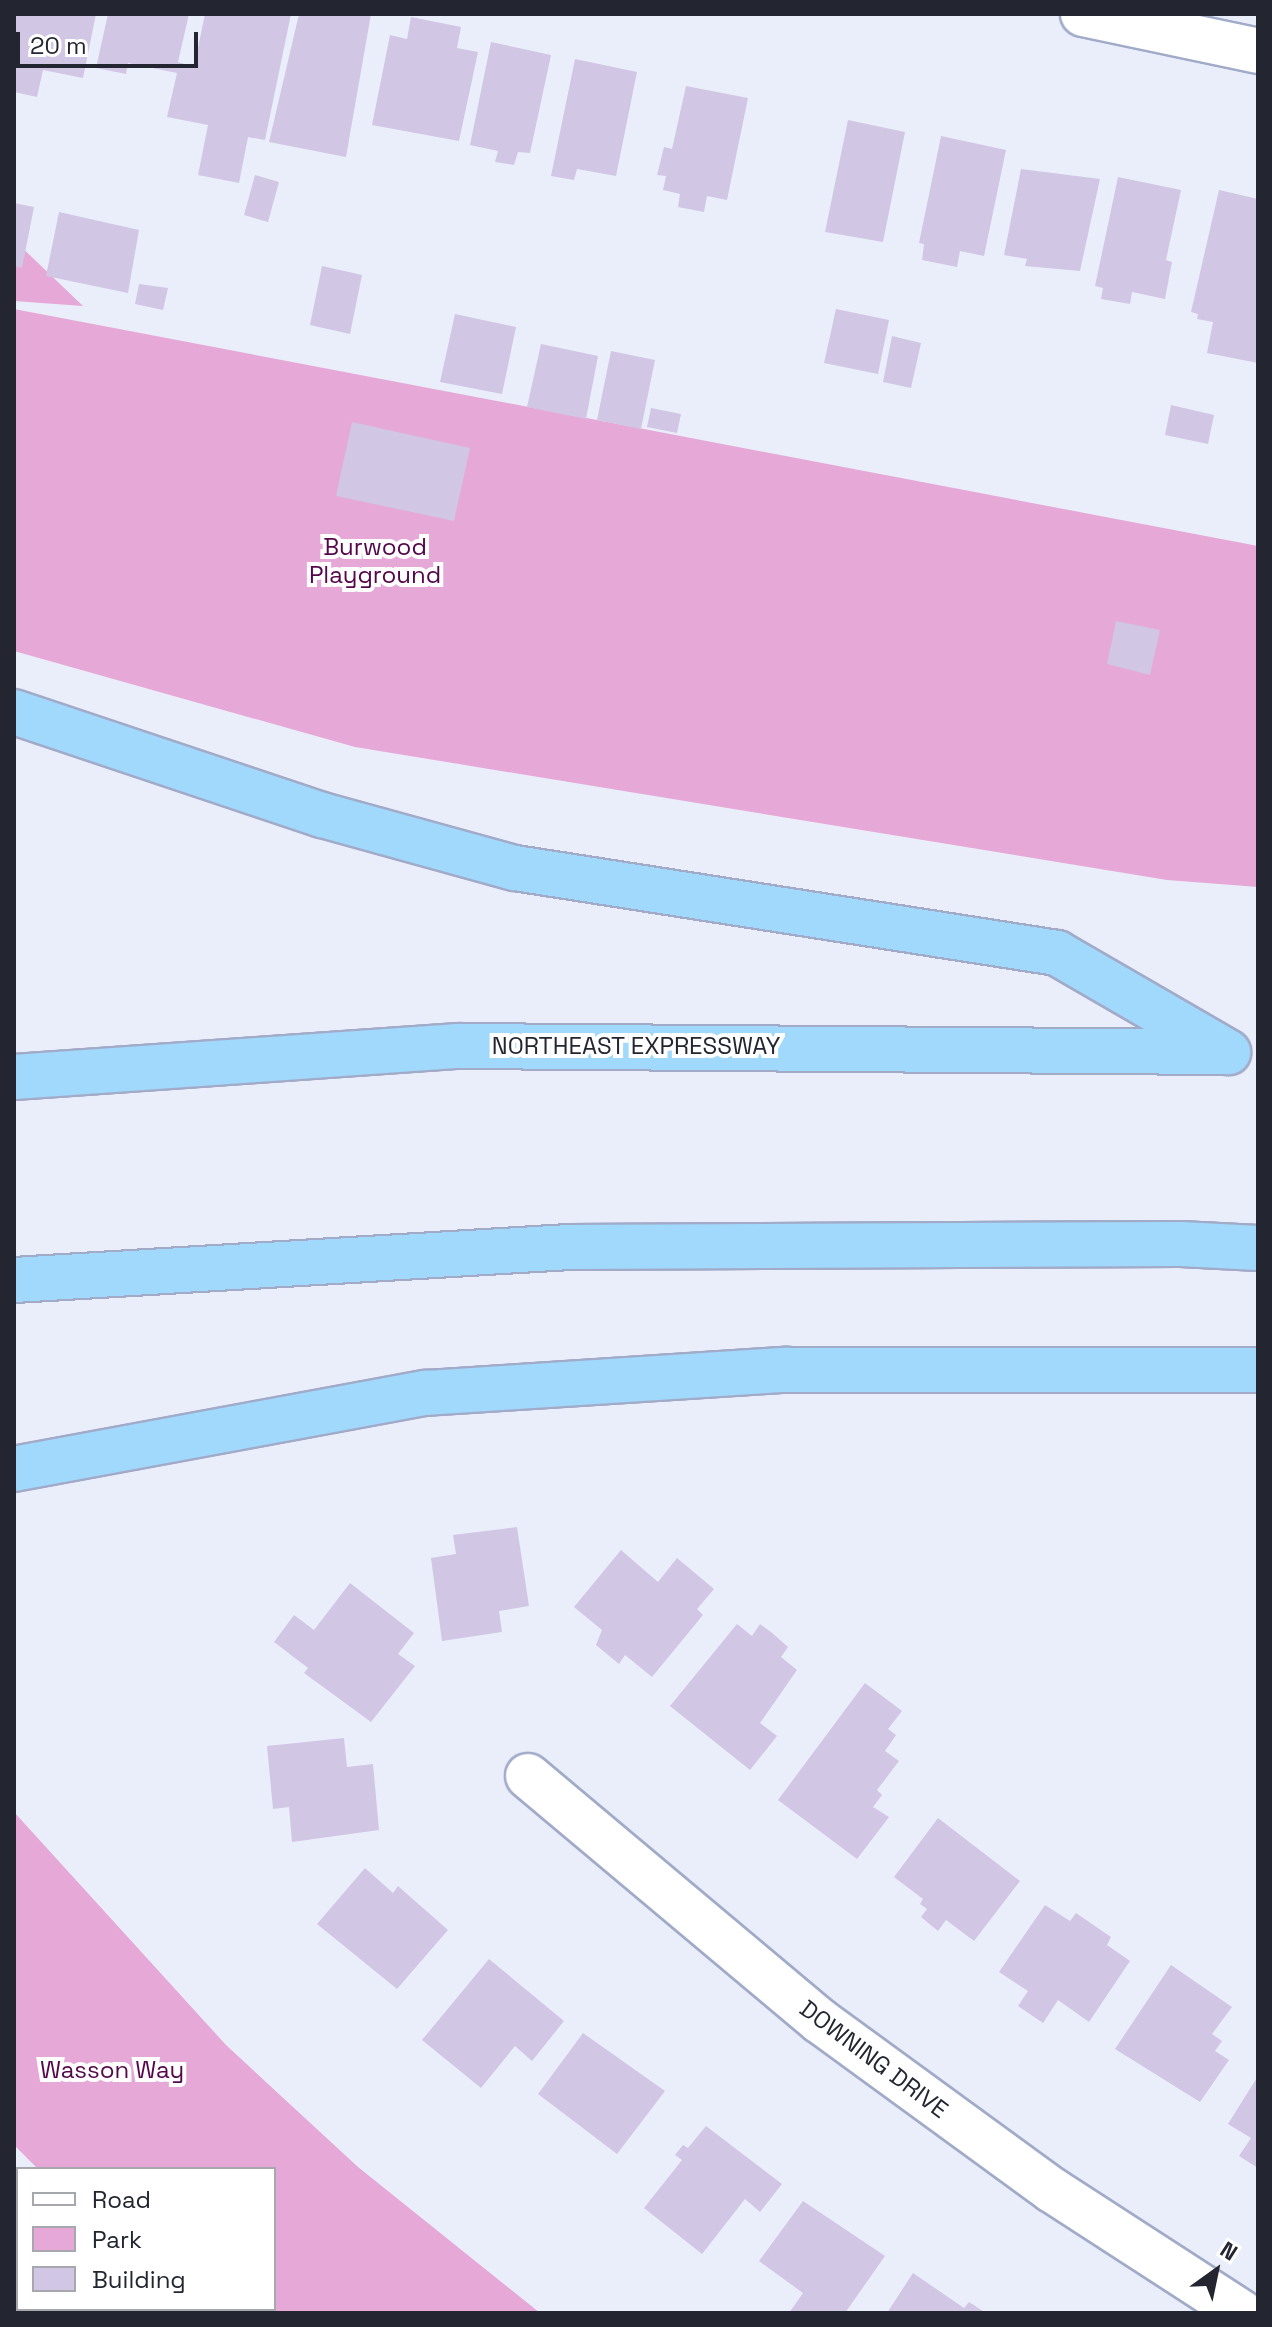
<!DOCTYPE html>
<style>
body{margin:0}
#map{position:relative;width:1272px;height:2327px;overflow:hidden;background:#eaeefb;font-family:"Space Grotesk",sans-serif}
div>[style]{position:absolute}
.green>*{inset:0;background:#e6a8d7}
.building>*{inset:0;background:#d1c6e4}
.roads{filter:drop-shadow(2px 0 #a1abc8) drop-shadow(-2px 0 #a1abc8) drop-shadow(0 2px #a1abc8) drop-shadow(0 -2px #a1abc8)}
.street>*{height:44px;margin:-22px;padding:0 22px;transform-origin:22px;border-radius:22px;background:#fff}
.highway>*{height:44px;margin:-22px;padding:0 22px;transform-origin:22px;border-radius:22px;background:#a1d9fd}
span{translate:-50% -50%;white-space:nowrap;text-align:center;line-height:1.15;-webkit-text-stroke:8px #fff;paint-order:stroke}
.park-label{font-size:24px;color:#54074a}
.street-label{font-size:24px;color:#232631}
.frame{position:absolute;inset:0;border:16px solid #232631;pointer-events:none}
.legend{position:absolute;left:16px;top:2167px;width:260px;height:144px;box-sizing:border-box;background:#fff;border:2px solid #a7a8ad;margin:0;padding:10px 14px;list-style:none;font-size:24px;color:#232631}
.legend li{display:flex;align-items:center;gap:16px;height:40px}
.legend b{width:40px;border:2px solid #a7a8ad}
.north{position:absolute;left:1176px;top:2231px;width:80px;height:80px;-webkit-text-stroke:6px #fff;paint-order:stroke;rotate:33deg;font-size:22px;font-weight:700;line-height:32px;text-align:center;color:#232631}
.north::after{content:'';display:block;margin:auto;width:28px;height:36px;background:#232631;clip-path:polygon(50% 0,100% 100%,50% 72%,0 100%)}
.scale{position:absolute;left:16px;top:32px;width:182px;height:36px;box-sizing:border-box;border:4px solid #232631;border-top:0;padding-left:10px;font-size:24px;line-height:28px;white-space:nowrap;color:#232631;-webkit-text-stroke:6px #fff;paint-order:stroke}
</style>
<div id="map">
<div class="green">
<i style="clip-path:polygon(14px 240px,83px 306px,14px 301px)"></i>
<i style="clip-path:polygon(14px 309px,1258px 546px,1258px 887px,1167px 880px,355px 747px,14px 651px)"></i>
<i style="clip-path:polygon(14px 1812px,226px 2045px,358px 2167px,540px 2313px,190px 2313px,185px 2309px,274px 2309px,274px 2169px,38px 2169px,14px 2145px)"></i>
</div>
<div class="building">
<i style="clip-path:polygon(14px 14px,96px 14px,83px 78px,43px 70px,37px 97px,14px 92px)"></i>
<i style="clip-path:polygon(108px 14px,189px 14px,178px 62px,194px 67px,205px 14px,291px 14px,265px 140px,248px 137px,239px 183px,198px 175px,208px 125px,167px 117px,177px 73px,128px 63px,126px 74px,96px 68px)"></i>
<i style="clip-path:polygon(299px 14px,371px 14px,346px 157px,269px 142px)"></i>
<i style="clip-path:polygon(411px 17px,461px 27px,457px 48px,478px 52px,459px 141px,372px 125px,390px 35px,407px 39px)"></i>
<i style="clip-path:polygon(491px 42px,551px 55px,530px 153px,518px 152px,514px 165px,495px 162px,498px 151px,470px 145px)"></i>
<i style="clip-path:polygon(575px 59px,637px 72px,616px 176px,577px 169px,574px 180px,551px 176px)"></i>
<i style="clip-path:polygon(686px 86px,748px 98px,727px 200px,707px 196px,704px 212px,678px 207px,680px 194px,663px 190px,666px 176px,657px 175px,664px 147px,672px 149px)"></i>
<i style="clip-path:polygon(848px 120px,905px 132px,883px 242px,825px 232px)"></i>
<i style="clip-path:polygon(941px 136px,1006px 150px,984px 256px,960px 251px,957px 267px,922px 260px,924px 244px,919px 243px)"></i>
<i style="clip-path:polygon(1021px 169px,1100px 179px,1080px 271px,1025px 266px,1027px 259px,1004px 255px)"></i>
<i style="clip-path:polygon(255px 175px,279px 182px,268px 222px,244px 215px)"></i>
<i style="clip-path:polygon(1118px 177px,1181px 190px,1166px 260px,1172px 262px,1165px 299px,1132px 292px,1130px 304px,1101px 299px,1103px 288px,1095px 286px)"></i>
<i style="clip-path:polygon(1219px 190px,1258px 199px,1258px 363px,1207px 353px,1213px 322px,1197px 319px,1198px 314px,1191px 312px)"></i>
<i style="clip-path:polygon(14px 203px,34px 207px,22px 268px,14px 266px)"></i>
<i style="clip-path:polygon(59px 212px,139px 230px,128px 293px,46px 276px)"></i>
<i style="clip-path:polygon(322px 266px,362px 275px,350px 334px,310px 325px)"></i>
<i style="clip-path:polygon(139px 284px,168px 288px,163px 310px,135px 304px)"></i>
<i style="clip-path:polygon(836px 309px,889px 320px,878px 374px,824px 363px)"></i>
<i style="clip-path:polygon(455px 314px,516px 327px,502px 394px,440px 382px)"></i>
<i style="clip-path:polygon(892px 336px,921px 343px,911px 388px,883px 382px)"></i>
<i style="clip-path:polygon(541px 344px,598px 356px,586px 419px,527px 407px)"></i>
<i style="clip-path:polygon(611px 351px,655px 360px,641px 429px,597px 420px)"></i>
<i style="clip-path:polygon(1171px 405px,1214px 415px,1208px 444px,1165px 435px)"></i>
<i style="clip-path:polygon(651px 408px,681px 414px,677px 433px,647px 427px)"></i>
<i style="clip-path:polygon(352px 422px,470px 448px,454px 521px,336px 496px)"></i>
<i style="clip-path:polygon(1116px 621px,1160px 630px,1150px 675px,1107px 664px)"></i>
<i style="clip-path:polygon(517px 1527px,529px 1606px,499px 1611px,502px 1632px,442px 1641px,431px 1558px,456px 1554px,453px 1535px)"></i>
<i style="clip-path:polygon(621px 1550px,658px 1582px,677px 1558px,714px 1589px,697px 1609px,703px 1615px,652px 1677px,625px 1655px,619px 1664px,596px 1645px,602px 1630px,574px 1607px)"></i>
<i style="clip-path:polygon(350px 1583px,414px 1633px,398px 1654px,415px 1666px,371px 1722px,304px 1673px,308px 1668px,274px 1642px,294px 1615px,314px 1630px)"></i>
<i style="clip-path:polygon(737px 1624px,752px 1636px,760px 1624px,771px 1632px,788px 1647px,781px 1657px,797px 1670px,760px 1723px,777px 1736px,750px 1770px,670px 1706px)"></i>
<i style="clip-path:polygon(865px 1683px,902px 1711px,888px 1729px,896px 1735px,885px 1751px,899px 1761px,877px 1790px,882px 1795px,873px 1807px,889px 1817px,857px 1859px,778px 1800px)"></i>
<i style="clip-path:polygon(344px 1738px,347px 1767px,373px 1764px,379px 1830px,292px 1842px,289px 1807px,273px 1809px,267px 1746px)"></i>
<i style="clip-path:polygon(938px 1818px,1020px 1881px,974px 1941px,946px 1920px,938px 1931px,921px 1917px,927px 1909px,920px 1904px,923px 1899px,894px 1877px)"></i>
<i style="clip-path:polygon(365px 1868px,393px 1893px,398px 1886px,448px 1930px,397px 1989px,317px 1924px)"></i>
<i style="clip-path:polygon(1045px 1905px,1070px 1921px,1076px 1913px,1111px 1937px,1107px 1945px,1130px 1961px,1089px 2022px,1058px 2000px,1043px 2023px,1018px 2006px,1028px 1991px,999px 1972px)"></i>
<i style="clip-path:polygon(489px 1959px,564px 2021px,532px 2061px,515px 2046px,481px 2088px,422px 2040px)"></i>
<i style="clip-path:polygon(1171px 1965px,1232px 2007px,1212px 2034px,1222px 2041px,1215px 2051px,1229px 2060px,1200px 2102px,1115px 2049px)"></i>
<i style="clip-path:polygon(583px 2033px,665px 2091px,617px 2154px,538px 2094px)"></i>
<i style="clip-path:polygon(1258px 2076px,1258px 2168px,1239px 2156px,1251px 2138px,1228px 2124px)"></i>
<i style="clip-path:polygon(706px 2126px,782px 2184px,760px 2212px,745px 2199px,702px 2254px,644px 2208px,682px 2160px,675px 2155px,683px 2145px,688px 2148px)"></i>
<i style="clip-path:polygon(803px 2201px,885px 2256px,845px 2313px,789px 2313px,803px 2293px,759px 2261px)"></i>
<i style="clip-path:polygon(913px 2273px,964px 2308px,969px 2302px,986px 2313px,887px 2313px)"></i>
</div>
<div class="roads">
<div class="street">
<i style="left:1083px;top:14px;width:179px;rotate:11.9deg"></i>
<i style="left:528px;top:1776px;width:381px;rotate:40deg"></i>
<i style="left:820px;top:2021px;width:287px;rotate:36.1deg"></i>
<i style="left:1052px;top:2190px;width:226px;rotate:32.9deg"></i>
<i style="left:20px;top:2313px;width:5px;rotate:-53deg"></i>
</div>
<div class="highway">
<i style="left:14px;top:712px;width:325px;rotate:18.5deg"></i>
<i style="left:322px;top:815px;width:200px;rotate:15.4deg"></i>
<i style="left:515px;top:868px;width:549px;rotate:8.91deg"></i>
<i style="left:1057px;top:953px;width:198px;rotate:30.1deg"></i>
<i style="left:14px;top:1077px;width:445px;rotate:-4deg"></i>
<i style="left:458px;top:1046px;width:764px;rotate:0.45deg"></i>
<i style="left:14px;top:1280px;width:556px;rotate:-3.4deg"></i>
<i style="left:569px;top:1247px;width:612px;rotate:-0.28deg"></i>
<i style="left:1181px;top:1244px;width:77px;rotate:3deg"></i>
<i style="left:14px;top:1469px;width:419px;rotate:-10.5deg"></i>
<i style="left:426px;top:1393px;width:361px;rotate:-3.7deg"></i>
<i style="left:786px;top:1370px;width:472px"></i>
</div>
</div>
<div class="park-label">
<span style="left:375px;top:561px">Burwood<br>Playground</span>
<span style="left:112px;top:2070px">Wasson Way</span>
</div>
<div class="street-label">
<span style="left:636px;top:1046px">NORTHEAST EXPRESSWAY</span>
<span style="left:874px;top:2059px;rotate:37deg">DOWNING DRIVE</span>
</div>
<div class="frame"></div>
<ul class="legend">
<li><b style="height:10px;background:#fff"></b>Road</li>
<li><b style="height:22px;background:#e6a8d7"></b>Park</li>
<li><b style="height:22px;background:#d1c6e4"></b>Building</li>
</ul>
<div class="north">N</div>
<div class="scale">20 m</div>
</div>
